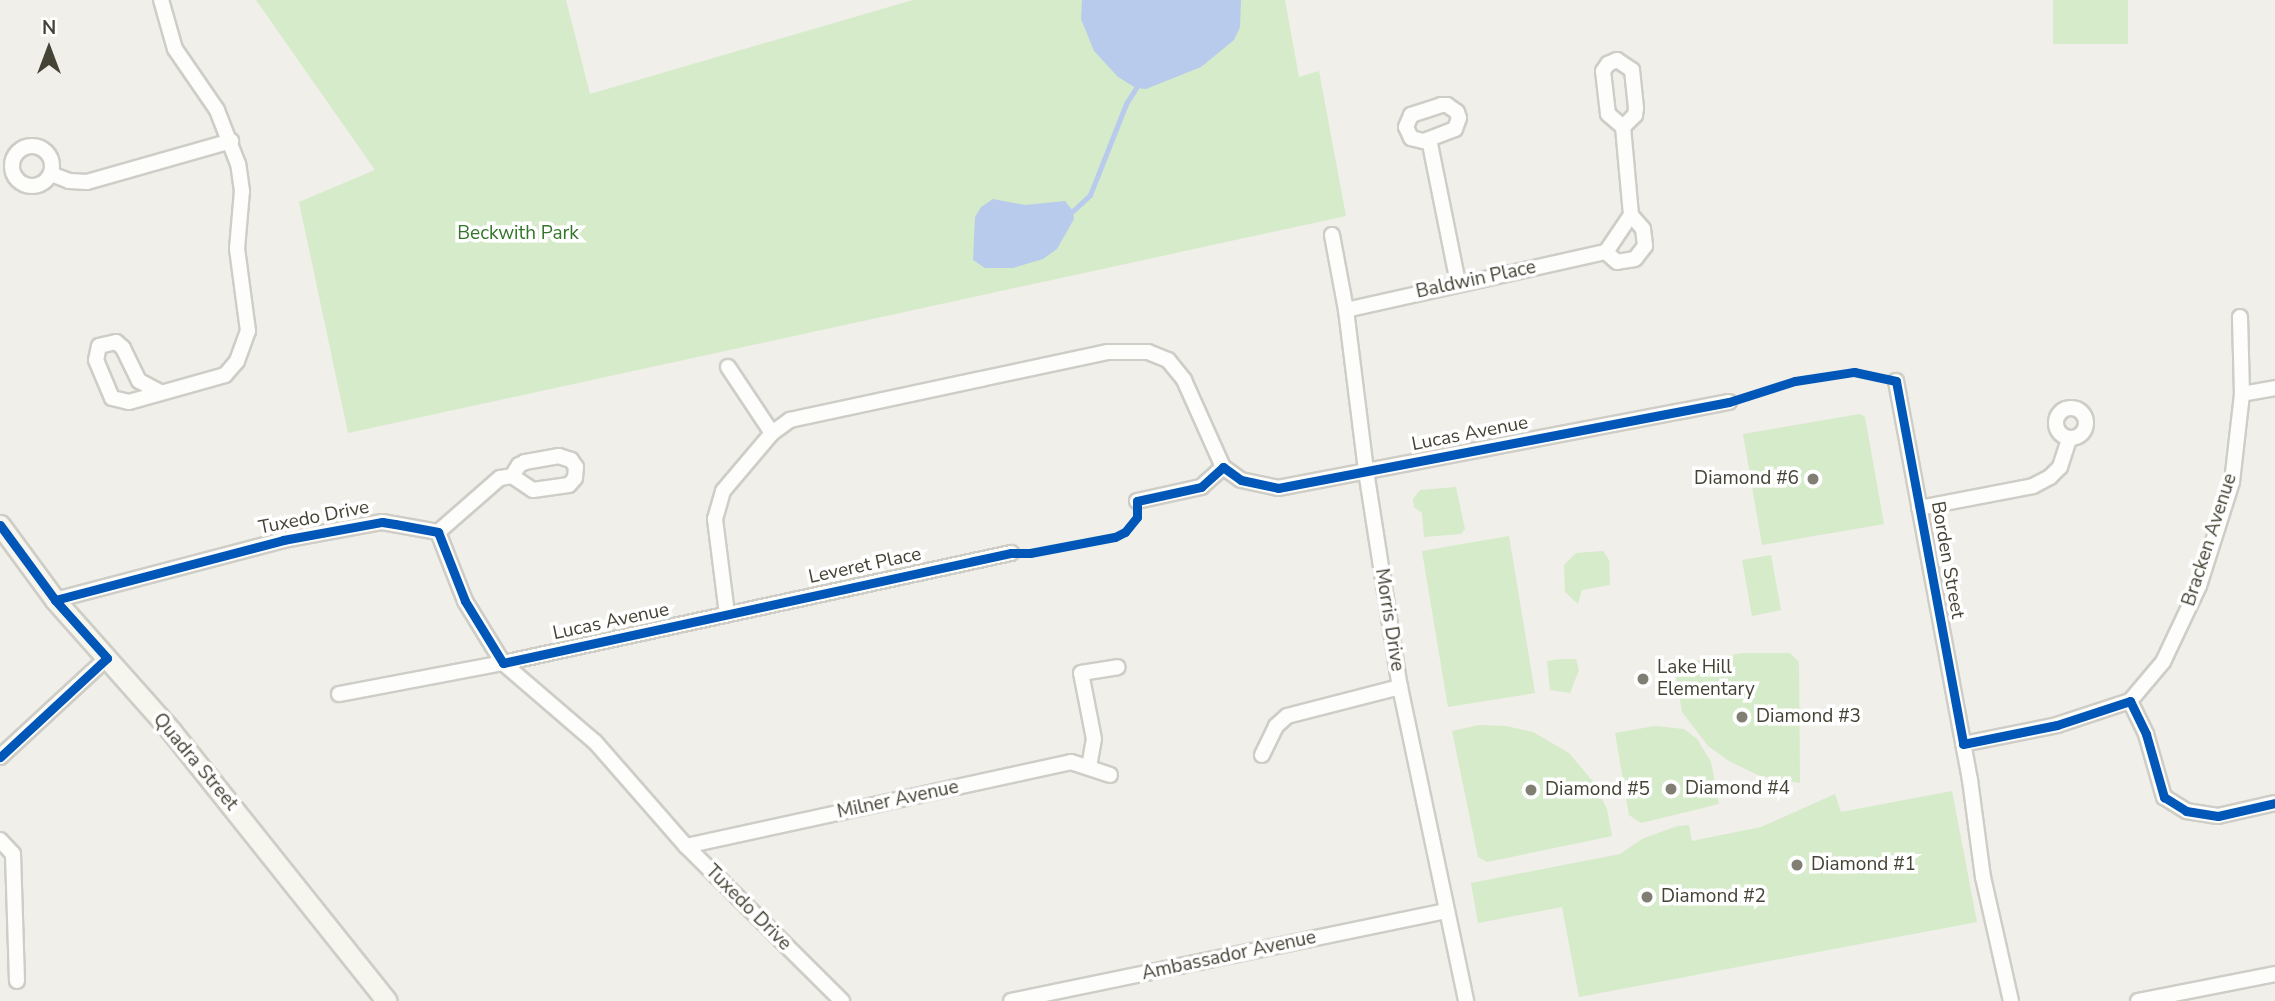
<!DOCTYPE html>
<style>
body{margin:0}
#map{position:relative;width:2275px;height:1001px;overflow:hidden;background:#f0efe9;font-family:"Nunito Sans",sans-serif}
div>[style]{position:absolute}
.green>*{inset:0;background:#d5ebc9}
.water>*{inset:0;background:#b9cbed}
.stream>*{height:4.5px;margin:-2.25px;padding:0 2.25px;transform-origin:2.25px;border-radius:2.25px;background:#b9cbed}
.roads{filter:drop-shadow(2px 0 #cecdc6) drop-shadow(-2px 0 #cecdc6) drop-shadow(0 2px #cecdc6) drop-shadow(0 -2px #cecdc6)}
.minor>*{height:14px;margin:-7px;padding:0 7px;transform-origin:7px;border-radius:7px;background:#fdfdfc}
.minor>.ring{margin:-7px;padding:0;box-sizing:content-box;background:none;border:14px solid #fdfdfc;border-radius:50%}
.secondary>*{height:19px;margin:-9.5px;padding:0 9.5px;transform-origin:9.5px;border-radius:9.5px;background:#f6f6ee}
.cycleway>*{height:9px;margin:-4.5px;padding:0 4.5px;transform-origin:4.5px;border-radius:4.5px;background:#0057b8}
.dots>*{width:19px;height:19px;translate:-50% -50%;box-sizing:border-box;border:4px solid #fff;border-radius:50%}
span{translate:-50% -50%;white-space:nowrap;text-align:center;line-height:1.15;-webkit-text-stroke:7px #fff;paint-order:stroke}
.park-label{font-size:19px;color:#337629}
.street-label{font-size:19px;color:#454335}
.poi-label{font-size:19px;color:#454335}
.right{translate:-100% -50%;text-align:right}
.left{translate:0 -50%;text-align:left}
.north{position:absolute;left:14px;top:14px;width:70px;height:70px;-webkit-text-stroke:5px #fff;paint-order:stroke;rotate:0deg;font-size:19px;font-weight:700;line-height:28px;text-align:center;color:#454335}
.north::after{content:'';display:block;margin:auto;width:24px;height:32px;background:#454335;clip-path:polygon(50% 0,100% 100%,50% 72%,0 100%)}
</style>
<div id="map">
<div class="green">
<i style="clip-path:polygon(256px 0,566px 0,590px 94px,913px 0,1285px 0,1299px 77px,1319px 71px,1346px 216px,348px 433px,299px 202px,375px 170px)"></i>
<i style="clip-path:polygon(2053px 0,2128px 0,2128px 44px,2053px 44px)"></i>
<i style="clip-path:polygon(1860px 414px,1865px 417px,1884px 524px,1762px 545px,1743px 434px)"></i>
<i style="clip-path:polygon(1456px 487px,1465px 529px,1461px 534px,1424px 537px,1422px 513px,1414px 507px,1413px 499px,1420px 490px)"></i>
<i style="clip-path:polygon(1509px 536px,1535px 693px,1448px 707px,1422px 551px)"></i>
<i style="clip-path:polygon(1603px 551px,1609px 560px,1610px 585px,1582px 590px,1578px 604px,1565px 592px,1564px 565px,1576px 553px)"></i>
<i style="clip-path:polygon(1771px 555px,1781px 610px,1752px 616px,1742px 560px)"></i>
<i style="clip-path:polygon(1743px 653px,1790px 653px,1799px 662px,1800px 783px,1760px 776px,1729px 761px,1708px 746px,1682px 712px,1674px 664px)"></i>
<i style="clip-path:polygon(1561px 659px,1576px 659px,1579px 670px,1570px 693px,1550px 690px,1547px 661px)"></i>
<i style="clip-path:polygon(1479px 725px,1506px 726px,1533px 732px,1569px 753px,1595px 784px,1607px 809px,1612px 836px,1487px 862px,1478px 857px,1452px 731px)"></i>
<i style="clip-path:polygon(1655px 726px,1684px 729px,1697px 739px,1711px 762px,1719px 804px,1641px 823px,1629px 815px,1615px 733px)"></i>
<i style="clip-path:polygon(1952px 791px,1977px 922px,1579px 997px,1562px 907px,1478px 923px,1471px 883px,1620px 854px,1642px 839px,1677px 826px,1689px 825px,1692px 841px,1761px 827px,1835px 794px,1841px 812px)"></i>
</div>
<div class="water">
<i style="clip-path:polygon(1082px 0,1241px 0,1240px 27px,1234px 40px,1201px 67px,1146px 89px,1136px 88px,1118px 77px,1094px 51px,1081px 19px)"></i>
<i style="clip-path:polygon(993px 199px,1025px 205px,1065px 201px,1073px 211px,1074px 219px,1057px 249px,1043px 259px,1013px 268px,985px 268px,973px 260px,975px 217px,981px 207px)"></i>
</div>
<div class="stream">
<i style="left:1073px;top:211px;width:23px;rotate:-43deg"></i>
<i style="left:1090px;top:195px;width:98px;rotate:-68.4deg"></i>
<i style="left:1126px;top:104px;width:19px;rotate:-58deg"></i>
</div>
<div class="roads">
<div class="minor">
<i style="left:1617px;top:60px;width:18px;rotate:34deg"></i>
<i style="left:1632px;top:70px;width:38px;rotate:84deg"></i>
<i style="left:1636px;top:108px;width:7px;rotate:98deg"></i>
<i style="left:1635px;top:115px;width:17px;rotate:135deg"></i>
<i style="left:1623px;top:127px;width:20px;rotate:-139deg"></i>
<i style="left:1608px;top:114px;width:43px;rotate:-96.6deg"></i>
<i style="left:1603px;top:71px;width:9px;rotate:-54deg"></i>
<i style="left:1608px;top:64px;width:10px;rotate:-24deg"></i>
<i style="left:1441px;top:105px;width:6px"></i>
<i style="left:1447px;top:105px;width:12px;rotate:35deg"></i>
<i style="left:1457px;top:112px;width:6px;rotate:72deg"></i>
<i style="left:1459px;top:118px;width:12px;rotate:110deg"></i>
<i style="left:1455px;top:129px;width:34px;rotate:159deg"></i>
<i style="left:1423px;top:141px;width:12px;rotate:-166deg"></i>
<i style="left:1411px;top:138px;width:12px;rotate:-114deg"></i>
<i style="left:1406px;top:127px;width:13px;rotate:-67deg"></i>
<i style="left:1411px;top:115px;width:32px;rotate:-18deg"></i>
<i style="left:1623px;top:127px;width:88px;rotate:84.8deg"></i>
<i style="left:1429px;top:139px;width:147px;rotate:78.6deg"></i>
<i class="ring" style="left:12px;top:146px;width:26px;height:26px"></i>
<i style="left:51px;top:174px;width:19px;rotate:21deg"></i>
<i style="left:69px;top:181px;width:18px;rotate:3deg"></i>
<i style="left:87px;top:182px;width:150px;rotate:-15.9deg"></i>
<i style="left:1332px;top:235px;width:76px;rotate:79.4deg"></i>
<i style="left:1346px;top:310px;width:162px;rotate:82.9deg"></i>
<i style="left:1366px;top:471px;width:219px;rotate:81.1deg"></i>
<i style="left:1400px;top:687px;width:321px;rotate:78.1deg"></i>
<i style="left:1346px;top:310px;width:266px;rotate:-12.6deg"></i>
<i style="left:1606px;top:252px;width:45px;rotate:-56deg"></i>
<i style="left:1631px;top:215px;width:18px;rotate:49deg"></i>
<i style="left:1643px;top:229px;width:17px;rotate:83deg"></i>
<i style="left:1645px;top:246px;width:16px;rotate:128deg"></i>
<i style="left:1635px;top:259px;width:18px;rotate:171deg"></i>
<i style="left:1617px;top:262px;width:15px;rotate:-138deg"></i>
<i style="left:728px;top:367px;width:79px;rotate:56.3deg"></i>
<i style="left:1896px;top:381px;width:406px;rotate:79.5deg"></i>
<i style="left:1970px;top:780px;width:98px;rotate:82.4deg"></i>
<i style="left:1983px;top:877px;width:127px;rotate:77.3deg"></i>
<i style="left:160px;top:392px;width:24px;rotate:-152deg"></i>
<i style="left:139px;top:381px;width:37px;rotate:-116deg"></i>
<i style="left:123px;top:348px;width:9px;rotate:-139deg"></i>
<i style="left:116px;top:342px;width:17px;rotate:167deg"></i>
<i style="left:99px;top:346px;width:14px;rotate:102deg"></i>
<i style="left:96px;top:360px;width:41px;rotate:67.2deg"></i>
<i style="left:112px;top:398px;width:17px;rotate:13deg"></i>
<i style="left:129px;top:402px;width:100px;rotate:-15.7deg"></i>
<i style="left:225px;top:375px;width:18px;rotate:-49deg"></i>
<i style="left:237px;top:361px;width:32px;rotate:-70deg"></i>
<i style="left:248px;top:331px;width:83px;rotate:-97.6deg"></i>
<i style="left:237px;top:249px;width:58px;rotate:-85.1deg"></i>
<i style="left:242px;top:191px;width:27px;rotate:-98deg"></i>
<i style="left:238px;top:164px;width:58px;rotate:-111.3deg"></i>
<i style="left:217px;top:110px;width:74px;rotate:-124.5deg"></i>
<i style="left:175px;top:49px;width:51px;rotate:-105.9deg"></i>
<i style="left:2242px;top:394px;width:34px;rotate:-10deg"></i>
<i class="ring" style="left:2056px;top:408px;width:16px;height:16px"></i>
<i style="left:1137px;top:501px;width:66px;rotate:-12.3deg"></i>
<i style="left:1201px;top:487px;width:30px;rotate:-42deg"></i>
<i style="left:1919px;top:508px;width:116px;rotate:-10.9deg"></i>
<i style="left:2033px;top:486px;width:19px;rotate:-28deg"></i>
<i style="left:2050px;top:477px;width:14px;rotate:-45deg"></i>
<i style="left:2060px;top:467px;width:29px;rotate:-72deg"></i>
<i style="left:438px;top:532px;width:82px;rotate:-41.1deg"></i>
<i style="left:500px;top:478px;width:12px;rotate:-9deg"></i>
<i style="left:512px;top:476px;width:25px;rotate:34deg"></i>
<i style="left:533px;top:490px;width:36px;rotate:-8deg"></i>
<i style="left:569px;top:485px;width:9px;rotate:-49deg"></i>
<i style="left:575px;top:478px;width:11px;rotate:-85deg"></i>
<i style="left:576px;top:467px;width:9px;rotate:-126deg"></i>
<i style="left:571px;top:460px;width:13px;rotate:-162deg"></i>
<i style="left:559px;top:456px;width:35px;rotate:170deg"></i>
<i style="left:525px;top:462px;width:7px;rotate:153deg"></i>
<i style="left:519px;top:465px;width:13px;rotate:122deg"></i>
<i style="left:55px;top:600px;width:236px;rotate:-14.7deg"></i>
<i style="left:283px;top:540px;width:101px;rotate:-10.3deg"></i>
<i style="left:382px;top:522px;width:57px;rotate:10.1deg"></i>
<i style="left:438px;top:532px;width:74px;rotate:68.6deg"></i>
<i style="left:465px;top:601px;width:73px;rotate:58.5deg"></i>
<i style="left:503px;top:663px;width:121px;rotate:40.7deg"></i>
<i style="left:595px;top:742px;width:138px;rotate:48.8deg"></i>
<i style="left:686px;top:846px;width:220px;rotate:44.8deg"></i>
<i style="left:727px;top:614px;width:96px;rotate:-97.2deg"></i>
<i style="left:715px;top:519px;width:29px;rotate:-74deg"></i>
<i style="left:723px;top:491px;width:76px;rotate:-49.8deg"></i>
<i style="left:772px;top:433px;width:22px;rotate:-36deg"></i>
<i style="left:790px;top:420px;width:195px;rotate:-12.1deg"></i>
<i style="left:981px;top:379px;width:130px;rotate:-12deg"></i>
<i style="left:1108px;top:352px;width:40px"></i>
<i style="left:1148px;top:352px;width:22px;rotate:22deg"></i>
<i style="left:1168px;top:360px;width:26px;rotate:51deg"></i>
<i style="left:1184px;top:380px;width:95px;rotate:65.9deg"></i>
<i style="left:1223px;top:467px;width:22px;rotate:36deg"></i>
<i style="left:1241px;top:480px;width:38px;rotate:12deg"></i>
<i style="left:1278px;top:488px;width:459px;rotate:-10.8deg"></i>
<i style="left:339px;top:694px;width:167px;rotate:-10.7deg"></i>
<i style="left:503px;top:663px;width:520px;rotate:-12.22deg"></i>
<i style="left:2130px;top:701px;width:37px;rotate:64deg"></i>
<i style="left:2146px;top:734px;width:66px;rotate:74.1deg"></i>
<i style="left:2164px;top:797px;width:26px;rotate:32deg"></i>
<i style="left:2186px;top:811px;width:32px;rotate:9deg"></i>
<i style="left:2218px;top:816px;width:58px;rotate:-12.8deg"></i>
<i style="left:1963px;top:744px;width:96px;rotate:-11.4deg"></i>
<i style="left:2057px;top:725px;width:77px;rotate:-18.2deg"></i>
<i style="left:2130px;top:701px;width:51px;rotate:-49.8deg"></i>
<i style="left:2163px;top:662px;width:84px;rotate:-64.7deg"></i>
<i style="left:2199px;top:586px;width:109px;rotate:-72.4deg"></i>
<i style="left:2232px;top:482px;width:89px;rotate:-83.5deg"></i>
<i style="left:2242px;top:394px;width:77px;rotate:-91.5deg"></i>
<i style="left:1262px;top:755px;width:32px;rotate:-64deg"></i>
<i style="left:1276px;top:726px;width:15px;rotate:-42deg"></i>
<i style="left:1287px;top:716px;width:117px;rotate:-14.4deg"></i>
<i style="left:0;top:757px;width:146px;rotate:-42.8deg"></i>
<i style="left:1089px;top:767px;width:28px;rotate:-80deg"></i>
<i style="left:1094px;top:739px;width:67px;rotate:-101.1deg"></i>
<i style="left:1081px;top:673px;width:37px;rotate:-9deg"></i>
<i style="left:0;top:840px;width:19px;rotate:47deg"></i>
<i style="left:13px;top:854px;width:127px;rotate:88.2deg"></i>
<i style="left:686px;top:846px;width:394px;rotate:-12.3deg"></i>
<i style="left:1071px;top:762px;width:41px;rotate:18.4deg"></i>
<i style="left:1011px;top:1001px;width:444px;rotate:-11.7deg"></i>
<i style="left:2138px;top:1001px;width:140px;rotate:-11.1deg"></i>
</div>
<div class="secondary">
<i style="left:0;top:525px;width:93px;rotate:53.7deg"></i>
<i style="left:55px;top:600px;width:176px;rotate:48.4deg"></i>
<i style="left:172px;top:732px;width:344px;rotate:51.4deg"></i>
</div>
</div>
<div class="cycleway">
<i style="left:0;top:525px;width:93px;rotate:53.7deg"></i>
<i style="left:55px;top:600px;width:78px;rotate:48.1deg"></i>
<i style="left:107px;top:658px;width:146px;rotate:137.2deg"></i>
<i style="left:55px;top:600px;width:236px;rotate:-14.7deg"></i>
<i style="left:283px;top:540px;width:101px;rotate:-10.3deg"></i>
<i style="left:382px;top:522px;width:13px;rotate:9deg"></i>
<i style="left:395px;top:524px;width:44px;rotate:10.5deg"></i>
<i style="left:438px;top:532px;width:74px;rotate:68.6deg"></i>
<i style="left:465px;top:601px;width:73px;rotate:58.5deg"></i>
<i style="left:503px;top:663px;width:520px;rotate:-12.22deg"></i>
<i style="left:1011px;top:553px;width:19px"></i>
<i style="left:1030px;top:553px;width:86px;rotate:-10.7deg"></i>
<i style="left:1115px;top:537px;width:11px;rotate:-27deg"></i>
<i style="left:1125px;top:532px;width:19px;rotate:-51deg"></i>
<i style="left:1137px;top:517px;width:16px;rotate:-90deg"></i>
<i style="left:1137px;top:501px;width:66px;rotate:-12.3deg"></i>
<i style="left:1201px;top:487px;width:30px;rotate:-42deg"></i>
<i style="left:1223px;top:467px;width:22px;rotate:36deg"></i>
<i style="left:1241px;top:480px;width:38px;rotate:12deg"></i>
<i style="left:1278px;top:488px;width:459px;rotate:-10.8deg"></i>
<i style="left:1729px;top:402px;width:69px;rotate:-17.7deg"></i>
<i style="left:1795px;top:381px;width:60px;rotate:-8.7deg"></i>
<i style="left:1854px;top:372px;width:43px;rotate:12.1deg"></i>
<i style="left:1896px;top:381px;width:369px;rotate:79.5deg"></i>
<i style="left:1963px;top:744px;width:96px;rotate:-11.4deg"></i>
<i style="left:2057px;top:725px;width:77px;rotate:-18.2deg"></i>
<i style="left:2130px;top:701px;width:37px;rotate:64deg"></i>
<i style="left:2146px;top:734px;width:66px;rotate:74.1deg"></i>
<i style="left:2164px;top:797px;width:26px;rotate:32deg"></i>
<i style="left:2186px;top:811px;width:32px;rotate:9deg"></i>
<i style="left:2218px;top:816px;width:58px;rotate:-12.8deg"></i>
</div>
<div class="dots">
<i style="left:1813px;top:479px;background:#817f74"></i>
<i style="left:1643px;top:679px;background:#817f74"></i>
<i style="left:1742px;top:717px;background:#817f74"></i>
<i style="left:1671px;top:789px;background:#817f74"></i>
<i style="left:1531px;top:790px;background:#817f74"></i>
<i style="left:1797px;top:865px;background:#817f74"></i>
<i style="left:1647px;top:897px;background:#817f74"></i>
</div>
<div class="park-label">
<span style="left:518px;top:234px">Beckwith Park</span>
</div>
<div class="street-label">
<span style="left:1476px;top:280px;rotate:-12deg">Baldwin Place</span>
<span style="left:1470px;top:434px;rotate:-11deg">Lucas Avenue</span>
<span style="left:314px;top:518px;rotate:-11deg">Tuxedo Drive</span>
<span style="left:2210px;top:540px;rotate:-72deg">Bracken Avenue</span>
<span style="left:1947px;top:560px;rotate:80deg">Borden Street</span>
<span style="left:865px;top:566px;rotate:-12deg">Leveret Place</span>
<span style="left:1389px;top:620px;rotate:81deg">Morris Drive</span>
<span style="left:611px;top:622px;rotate:-12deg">Lucas Avenue</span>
<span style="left:195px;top:762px;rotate:50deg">Quadra Street</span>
<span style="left:898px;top:800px;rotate:-12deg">Milner Avenue</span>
<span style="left:748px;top:908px;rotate:45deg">Tuxedo Drive</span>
<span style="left:1229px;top:956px;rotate:-12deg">Ambassador Avenue</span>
</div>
<div class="poi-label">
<span class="right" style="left:1799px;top:479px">Diamond #6</span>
<span class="left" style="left:1657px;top:679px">Lake Hill<br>Elementary</span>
<span class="left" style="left:1756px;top:717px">Diamond #3</span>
<span class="left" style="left:1685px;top:789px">Diamond #4</span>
<span class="left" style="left:1545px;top:790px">Diamond #5</span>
<span class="left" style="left:1811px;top:865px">Diamond #1</span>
<span class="left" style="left:1661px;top:897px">Diamond #2</span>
</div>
<div class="north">N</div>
</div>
